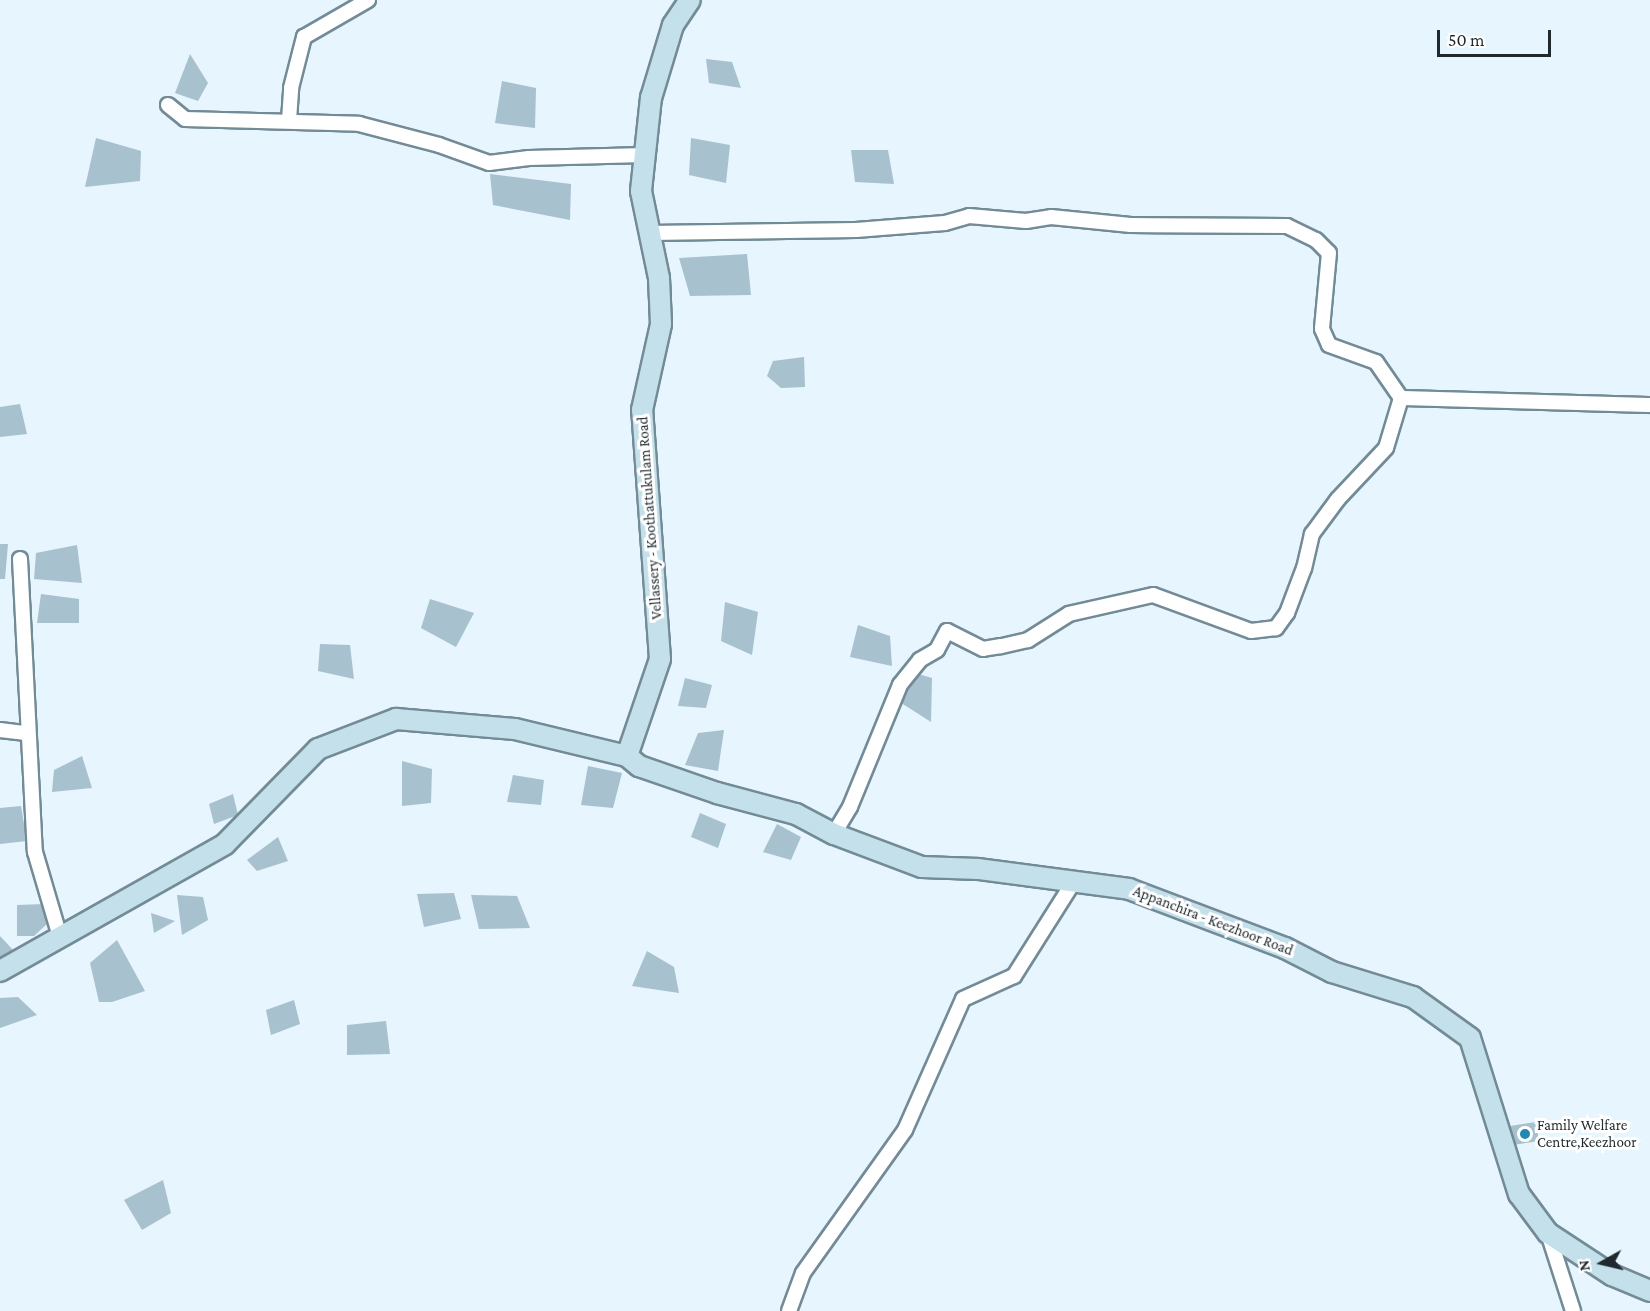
<!DOCTYPE html>
<style>
body{margin:0}
#map{position:relative;width:1650px;height:1311px;overflow:hidden;background:#e6f5fe;font-family:"Crimson Pro",serif}
div>[style]{position:absolute}
.building>*{inset:0;background:#a8c1ce}
.roads{filter:drop-shadow(2px 0 #738b97) drop-shadow(-2px 0 #738b97) drop-shadow(0 2px #738b97) drop-shadow(0 -2px #738b97)}
.street>*{height:14px;margin:-7px;padding:0 7px;transform-origin:7px;border-radius:7px;background:#fff}
.secondary>*{height:20px;margin:-10px;padding:0 10px;transform-origin:10px;border-radius:10px;background:#c4e0eb}
.dots>*{width:16px;height:16px;translate:-50% -50%;box-sizing:border-box;border:3px solid #fff;border-radius:50%}
span{translate:-50% -50%;white-space:nowrap;text-align:center;line-height:1.15;-webkit-text-stroke:6px #fff;paint-order:stroke}
.street-label{font-size:15px;color:#1f292e}
.poi-label{font-size:15px;color:#1f292e}
.left{translate:0 -50%;text-align:left}
.north{position:absolute;left:1572px;top:1233px;width:60px;height:60px;-webkit-text-stroke:4px #fff;paint-order:stroke;rotate:262deg;font-size:16px;font-weight:700;line-height:24px;text-align:center;color:#1f292e}
.north::after{content:'';display:block;margin:auto;width:21px;height:27px;background:#1f292e;clip-path:polygon(50% 0,100% 100%,50% 72%,0 100%)}
.scale{position:absolute;left:1437px;top:30px;width:114px;height:27px;box-sizing:border-box;border:3px solid #1f292e;border-top:0;padding-left:8px;font-size:18px;line-height:21px;white-space:nowrap;color:#1f292e;-webkit-text-stroke:4px #fff;paint-order:stroke}
</style>
<div id="map">
<div class="building">
<i style="clip-path:polygon(190px 54px,208px 83px,198px 101px,175px 93px)"></i>
<i style="clip-path:polygon(706px 59px,732px 62px,741px 88px,709px 83px)"></i>
<i style="clip-path:polygon(502px 81px,536px 88px,535px 128px,495px 123px)"></i>
<i style="clip-path:polygon(96px 138px,141px 151px,140px 181px,85px 187px)"></i>
<i style="clip-path:polygon(691px 138px,730px 145px,726px 183px,689px 175px)"></i>
<i style="clip-path:polygon(851px 150px,888px 150px,894px 184px,855px 182px)"></i>
<i style="clip-path:polygon(490px 174px,571px 184px,570px 220px,493px 205px)"></i>
<i style="clip-path:polygon(747px 254px,751px 295px,690px 296px,679px 258px)"></i>
<i style="clip-path:polygon(804px 357px,805px 387px,781px 388px,767px 376px,773px 361px)"></i>
<i style="clip-path:polygon(20px 404px,27px 434px,0 437px,0 407px)"></i>
<i style="clip-path:polygon(0 544px,8px 544px,5px 579px,0 579px)"></i>
<i style="clip-path:polygon(77px 545px,82px 583px,34px 579px,36px 553px)"></i>
<i style="clip-path:polygon(41px 594px,79px 599px,79px 623px,37px 623px)"></i>
<i style="clip-path:polygon(430px 599px,474px 613px,456px 647px,421px 628px)"></i>
<i style="clip-path:polygon(725px 602px,758px 612px,752px 655px,721px 641px)"></i>
<i style="clip-path:polygon(858px 625px,890px 636px,892px 666px,850px 657px)"></i>
<i style="clip-path:polygon(320px 644px,350px 645px,354px 679px,318px 671px)"></i>
<i style="clip-path:polygon(911px 672px,932px 678px,931px 722px,895px 699px)"></i>
<i style="clip-path:polygon(685px 678px,712px 685px,706px 708px,678px 706px)"></i>
<i style="clip-path:polygon(724px 730px,718px 771px,685px 765px,698px 733px)"></i>
<i style="clip-path:polygon(82px 756px,92px 788px,52px 792px,54px 770px)"></i>
<i style="clip-path:polygon(402px 761px,432px 769px,431px 803px,402px 806px)"></i>
<i style="clip-path:polygon(588px 766px,622px 773px,613px 808px,581px 805px)"></i>
<i style="clip-path:polygon(513px 775px,544px 780px,541px 805px,507px 802px)"></i>
<i style="clip-path:polygon(233px 794px,238px 815px,214px 824px,209px 804px)"></i>
<i style="clip-path:polygon(21px 806px,27px 841px,0 844px,0 808px)"></i>
<i style="clip-path:polygon(700px 813px,726px 824px,718px 848px,691px 837px)"></i>
<i style="clip-path:polygon(777px 824px,801px 837px,791px 860px,763px 852px)"></i>
<i style="clip-path:polygon(278px 837px,288px 861px,257px 871px,247px 860px)"></i>
<i style="clip-path:polygon(454px 893px,461px 919px,424px 927px,417px 894px)"></i>
<i style="clip-path:polygon(177px 895px,203px 897px,208px 920px,182px 935px)"></i>
<i style="clip-path:polygon(471px 895px,517px 896px,530px 928px,479px 929px)"></i>
<i style="clip-path:polygon(45px 904px,48px 923px,34px 936px,17px 936px,17px 905px)"></i>
<i style="clip-path:polygon(151px 913px,175px 921px,154px 933px)"></i>
<i style="clip-path:polygon(0 936px,14px 951px,0 957px)"></i>
<i style="clip-path:polygon(117px 940px,145px 991px,112px 1002px,99px 1002px,90px 963px)"></i>
<i style="clip-path:polygon(647px 951px,674px 967px,679px 993px,632px 986px)"></i>
<i style="clip-path:polygon(18px 997px,37px 1015px,0 1028px,0 998px)"></i>
<i style="clip-path:polygon(294px 1000px,300px 1024px,271px 1035px,266px 1010px)"></i>
<i style="clip-path:polygon(386px 1021px,390px 1054px,347px 1055px,347px 1025px)"></i>
<i style="clip-path:polygon(1536px 1122px,1539px 1141px,1513px 1145px,1510px 1126px)"></i>
<i style="clip-path:polygon(163px 1180px,171px 1213px,142px 1230px,124px 1200px)"></i>
</div>
<div class="roads">
<div class="street">
<i style="left:168px;top:105px;width:22px;rotate:39deg"></i>
<i style="left:185px;top:119px;width:174px;rotate:1.6deg"></i>
<i style="left:359px;top:124px;width:83px;rotate:14.7deg"></i>
<i style="left:439px;top:145px;width:53px;rotate:19.8deg"></i>
<i style="left:489px;top:163px;width:40px;rotate:-7.1deg"></i>
<i style="left:529px;top:158px;width:116px;rotate:-1.5deg"></i>
<i style="left:289px;top:120px;width:32px;rotate:-86deg"></i>
<i style="left:291px;top:88px;width:53px;rotate:-75.7deg"></i>
<i style="left:304px;top:37px;width:74px;rotate:-30deg"></i>
<i style="left:650px;top:233px;width:206px;rotate:-0.8deg"></i>
<i style="left:856px;top:230px;width:89px;rotate:-4.5deg"></i>
<i style="left:945px;top:223px;width:25px;rotate:-16deg"></i>
<i style="left:969px;top:216px;width:57px;rotate:5deg"></i>
<i style="left:1026px;top:221px;width:25px;rotate:-9deg"></i>
<i style="left:1051px;top:217px;width:80px;rotate:5.7deg"></i>
<i style="left:1131px;top:225px;width:156px;rotate:0.4deg"></i>
<i style="left:1287px;top:226px;width:32px;rotate:26deg"></i>
<i style="left:1316px;top:240px;width:18px;rotate:45deg"></i>
<i style="left:1329px;top:253px;width:76px;rotate:95.3deg"></i>
<i style="left:1322px;top:329px;width:17px;rotate:66deg"></i>
<i style="left:1329px;top:345px;width:50px;rotate:19.9deg"></i>
<i style="left:1376px;top:362px;width:44px;rotate:55.2deg"></i>
<i style="left:1401px;top:398px;width:52px;rotate:106.7deg"></i>
<i style="left:1386px;top:448px;width:70px;rotate:133.3deg"></i>
<i style="left:1338px;top:499px;width:44px;rotate:126.6deg"></i>
<i style="left:1312px;top:534px;width:35px;rotate:103deg"></i>
<i style="left:1304px;top:568px;width:48px;rotate:110.7deg"></i>
<i style="left:1287px;top:613px;width:19px;rotate:126deg"></i>
<i style="left:1276px;top:628px;width:25px;rotate:173deg"></i>
<i style="left:1251px;top:631px;width:104px;rotate:-159.8deg"></i>
<i style="left:1153px;top:595px;width:86px;rotate:167.3deg"></i>
<i style="left:1069px;top:614px;width:49px;rotate:147.6deg"></i>
<i style="left:1028px;top:640px;width:28px;rotate:167deg"></i>
<i style="left:1001px;top:646px;width:18px;rotate:171deg"></i>
<i style="left:983px;top:649px;width:40px;rotate:-153.4deg"></i>
<i style="left:947px;top:631px;width:21px;rotate:118deg"></i>
<i style="left:937px;top:650px;width:20px;rotate:150deg"></i>
<i style="left:920px;top:660px;width:32px;rotate:129deg"></i>
<i style="left:900px;top:685px;width:132px;rotate:112.3deg"></i>
<i style="left:850px;top:807px;width:31px;rotate:121deg"></i>
<i style="left:1401px;top:398px;width:249px;rotate:1.6deg"></i>
<i style="left:20px;top:559px;width:293px;rotate:87.1deg"></i>
<i style="left:35px;top:852px;width:89px;rotate:73.6deg"></i>
<i style="left:0;top:730px;width:26px;rotate:7deg"></i>
<i style="left:1548px;top:1233px;width:82px;rotate:72.2deg"></i>
<i style="left:789px;top:1311px;width:40px;rotate:-69.8deg"></i>
<i style="left:803px;top:1273px;width:176px;rotate:-54.5deg"></i>
<i style="left:905px;top:1130px;width:143px;rotate:-66.1deg"></i>
<i style="left:963px;top:999px;width:56px;rotate:-24.3deg"></i>
<i style="left:1014px;top:976px;width:112px;rotate:-57.7deg"></i>
</div>
<div class="secondary">
<i style="left:627px;top:756px;width:102px;rotate:-71.2deg"></i>
<i style="left:660px;top:659px;width:250px;rotate:-94.1deg"></i>
<i style="left:642px;top:410px;width:88px;rotate:-77.5deg"></i>
<i style="left:661px;top:324px;width:46px;rotate:-92.5deg"></i>
<i style="left:659px;top:278px;width:89px;rotate:-101.7deg"></i>
<i style="left:641px;top:191px;width:94px;rotate:-83.9deg"></i>
<i style="left:651px;top:98px;width:76px;rotate:-73.2deg"></i>
<i style="left:673px;top:25px;width:30px;rotate:-56deg"></i>
<i style="left:0;top:971px;width:258px;rotate:-29.4deg"></i>
<i style="left:225px;top:844px;width:133px;rotate:-45.6deg"></i>
<i style="left:318px;top:749px;width:84px;rotate:-21deg"></i>
<i style="left:396px;top:719px;width:119px;rotate:4.8deg"></i>
<i style="left:515px;top:729px;width:115px;rotate:13.6deg"></i>
<i style="left:627px;top:756px;width:16px;rotate:40deg"></i>
<i style="left:639px;top:766px;width:83px;rotate:19.1deg"></i>
<i style="left:717px;top:793px;width:82px;rotate:14.9deg"></i>
<i style="left:796px;top:814px;width:43px;rotate:27.8deg"></i>
<i style="left:834px;top:834px;width:94px;rotate:20.6deg"></i>
<i style="left:922px;top:867px;width:56px;rotate:2deg"></i>
<i style="left:978px;top:869px;width:152px;rotate:7.5deg"></i>
<i style="left:1129px;top:889px;width:167px;rotate:20.7deg"></i>
<i style="left:1285px;top:948px;width:53px;rotate:27.1deg"></i>
<i style="left:1332px;top:972px;width:85px;rotate:17.2deg"></i>
<i style="left:1413px;top:997px;width:70px;rotate:35.7deg"></i>
<i style="left:1470px;top:1038px;width:164px;rotate:72.6deg"></i>
<i style="left:1519px;top:1194px;width:49px;rotate:53.4deg"></i>
<i style="left:1548px;top:1233px;width:77px;rotate:33.3deg"></i>
<i style="left:1612px;top:1275px;width:41px;rotate:22.8deg"></i>
</div>
</div>
<div class="dots">
<i style="left:1525px;top:1134px;background:#2188b1"></i>
</div>
<div class="street-label">
<span style="left:650px;top:518px;rotate:-94deg">Vellassery - Koothattukulam Road</span>
<span style="left:1213px;top:921px;rotate:21deg">Appanchira - Keezhoor Road</span>
</div>
<div class="poi-label">
<span class="left" style="left:1537px;top:1134px">Family Welfare<br>Centre,Keezhoor</span>
</div>
<div class="north">N</div>
<div class="scale">50 m</div>
</div>
